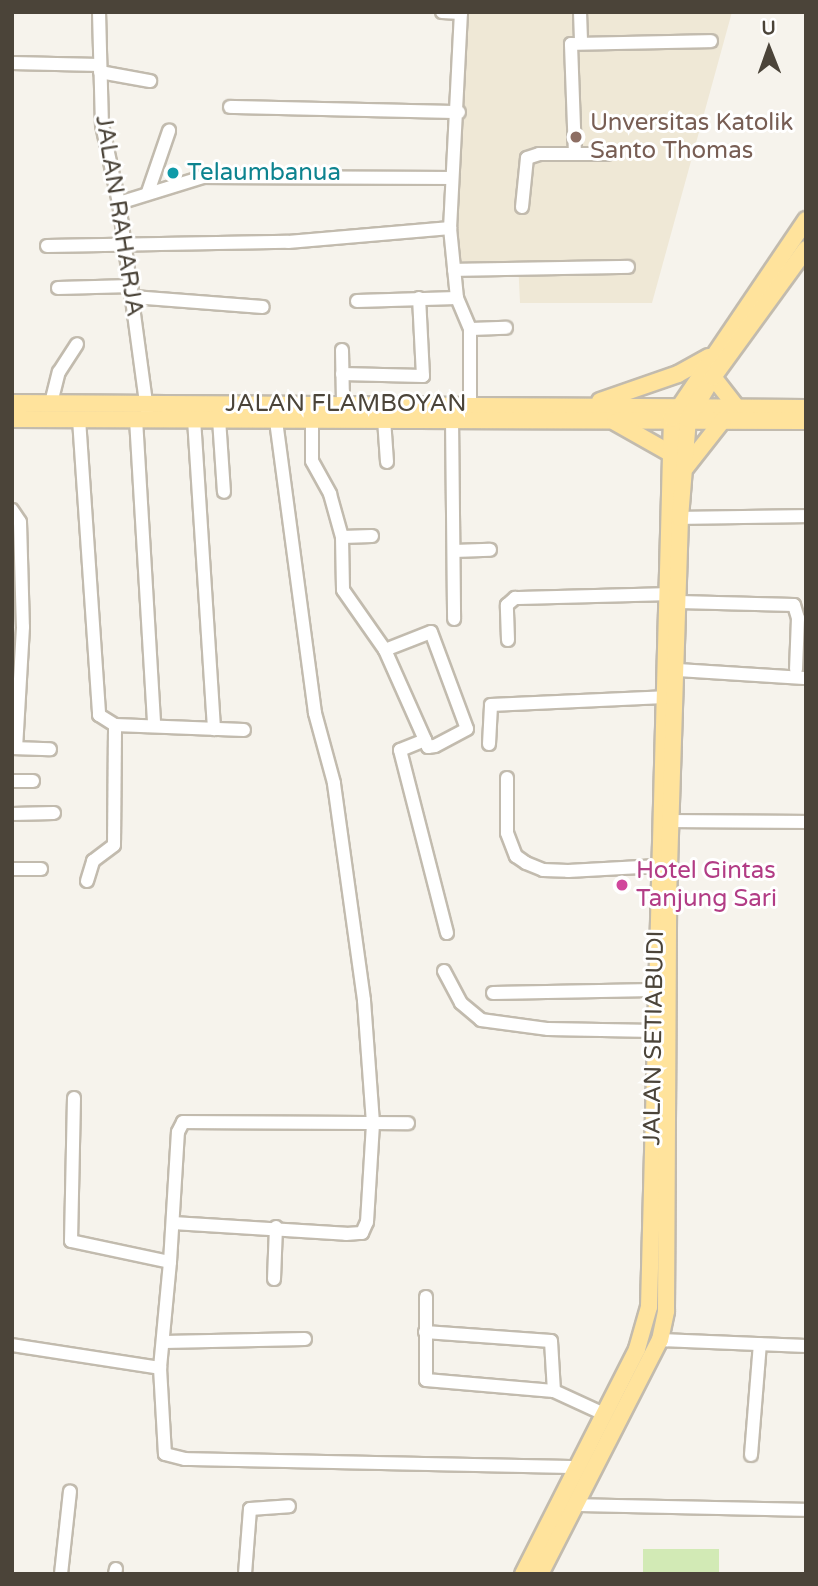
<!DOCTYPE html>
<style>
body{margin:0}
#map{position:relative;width:818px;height:1586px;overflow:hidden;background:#f6f3ec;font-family:"Varela Round",sans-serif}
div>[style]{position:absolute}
.education>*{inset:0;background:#efe8d6}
.green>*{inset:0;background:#d2eab5}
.roads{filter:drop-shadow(2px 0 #c2bbae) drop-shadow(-2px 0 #c2bbae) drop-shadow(0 2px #c2bbae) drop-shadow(0 -2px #c2bbae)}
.minor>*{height:12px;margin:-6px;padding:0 6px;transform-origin:6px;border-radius:6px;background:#fff}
.major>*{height:16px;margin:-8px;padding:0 8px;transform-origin:8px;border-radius:8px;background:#ffe39c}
.dots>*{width:19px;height:19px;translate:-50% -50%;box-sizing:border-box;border:4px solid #fff;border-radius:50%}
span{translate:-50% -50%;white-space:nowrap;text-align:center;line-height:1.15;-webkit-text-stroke:6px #fff;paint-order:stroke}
.education-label{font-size:24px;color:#785e54}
.left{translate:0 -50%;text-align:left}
.culture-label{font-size:24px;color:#0d838f}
.street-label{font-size:24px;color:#4b4439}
.hotel-label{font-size:24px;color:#b23c85}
.frame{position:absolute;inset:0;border:14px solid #4b4439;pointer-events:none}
.north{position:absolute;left:734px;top:14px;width:70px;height:70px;-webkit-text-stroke:5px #fff;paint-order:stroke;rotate:359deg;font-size:19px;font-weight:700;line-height:28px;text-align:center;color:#4b4439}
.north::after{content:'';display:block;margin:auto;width:24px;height:32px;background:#4b4439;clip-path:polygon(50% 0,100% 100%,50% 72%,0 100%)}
</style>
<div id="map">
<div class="education">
<i style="clip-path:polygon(458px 12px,732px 12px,652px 303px,520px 303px,518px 261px,449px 262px)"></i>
</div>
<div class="green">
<i style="clip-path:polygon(643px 1549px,719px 1549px,719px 1574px,643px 1574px)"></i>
</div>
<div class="roads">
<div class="minor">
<i style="left:99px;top:12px;width:113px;rotate:88.5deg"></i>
<i style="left:102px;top:125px;width:80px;rotate:77.7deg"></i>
<i style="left:119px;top:203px;width:209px;rotate:82.3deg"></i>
<i style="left:442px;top:12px;width:19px;rotate:3deg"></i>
<i style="left:461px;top:12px;width:216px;rotate:92.9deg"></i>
<i style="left:450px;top:228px;width:70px;rotate:84.3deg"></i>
<i style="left:457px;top:298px;width:34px;rotate:67deg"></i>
<i style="left:470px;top:329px;width:76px;rotate:90deg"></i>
<i style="left:580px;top:12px;width:31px;rotate:88deg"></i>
<i style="left:12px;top:63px;width:88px;rotate:1.3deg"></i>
<i style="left:100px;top:72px;width:51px;rotate:10.2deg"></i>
<i style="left:230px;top:107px;width:229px;rotate:1.3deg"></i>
<i style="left:575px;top:154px;width:110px;rotate:-92.1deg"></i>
<i style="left:571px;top:44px;width:140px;rotate:-1.2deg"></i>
<i style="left:148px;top:192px;width:65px;rotate:-71deg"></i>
<i style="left:119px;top:203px;width:88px;rotate:-17.2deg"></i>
<i style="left:203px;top:177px;width:247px;rotate:0.2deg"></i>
<i style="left:522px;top:207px;width:49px;rotate:-84.2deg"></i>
<i style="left:527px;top:158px;width:13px;rotate:-18deg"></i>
<i style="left:539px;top:154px;width:68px"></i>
<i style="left:47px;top:246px;width:241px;rotate:-1deg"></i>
<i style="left:288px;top:242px;width:163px;rotate:-4.9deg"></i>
<i style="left:454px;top:270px;width:174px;rotate:-1deg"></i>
<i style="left:58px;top:288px;width:74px;rotate:-1.5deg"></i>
<i style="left:133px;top:297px;width:130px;rotate:4.4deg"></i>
<i style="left:357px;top:301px;width:100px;rotate:-1.7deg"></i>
<i style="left:470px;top:329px;width:36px;rotate:-2deg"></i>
<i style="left:342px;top:350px;width:54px;rotate:88.9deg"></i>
<i style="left:342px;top:374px;width:81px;rotate:1.4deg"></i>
<i style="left:423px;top:376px;width:78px;rotate:-92.9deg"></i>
<i style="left:51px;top:403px;width:32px;rotate:-76deg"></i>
<i style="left:59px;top:372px;width:33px;rotate:-57deg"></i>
<i style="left:452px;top:418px;width:201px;rotate:89.4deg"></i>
<i style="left:79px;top:419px;width:297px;rotate:86.1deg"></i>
<i style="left:99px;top:715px;width:19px;rotate:32deg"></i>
<i style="left:115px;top:725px;width:129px;rotate:2.2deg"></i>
<i style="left:136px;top:419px;width:307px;rotate:86.6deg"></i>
<i style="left:194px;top:419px;width:311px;rotate:86.3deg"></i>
<i style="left:219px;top:419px;width:73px;rotate:86.1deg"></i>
<i style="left:312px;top:419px;width:42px;rotate:90deg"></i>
<i style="left:312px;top:461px;width:38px;rotate:61deg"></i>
<i style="left:330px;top:494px;width:45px;rotate:74.4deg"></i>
<i style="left:342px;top:537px;width:53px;rotate:88.9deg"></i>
<i style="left:343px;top:590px;width:73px;rotate:55deg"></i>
<i style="left:385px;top:650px;width:98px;rotate:66deg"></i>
<i style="left:425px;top:740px;width:27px;rotate:158deg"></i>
<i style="left:400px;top:750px;width:189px;rotate:75.6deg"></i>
<i style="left:384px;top:419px;width:43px;rotate:86deg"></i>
<i style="left:12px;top:510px;width:14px;rotate:56deg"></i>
<i style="left:20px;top:522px;width:105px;rotate:88.4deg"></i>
<i style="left:23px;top:627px;width:121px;rotate:93.3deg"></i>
<i style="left:680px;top:518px;width:126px;rotate:-0.9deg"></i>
<i style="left:342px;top:537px;width:30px;rotate:-2deg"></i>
<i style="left:454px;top:551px;width:36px;rotate:-2deg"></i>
<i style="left:679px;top:602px;width:115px;rotate:1.5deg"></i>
<i style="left:794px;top:605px;width:14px;rotate:73deg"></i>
<i style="left:798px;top:618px;width:51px;rotate:92.2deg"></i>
<i style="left:508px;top:640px;width:35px;rotate:-92deg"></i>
<i style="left:507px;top:605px;width:11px;rotate:-41deg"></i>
<i style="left:515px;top:598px;width:151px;rotate:-1.5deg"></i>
<i style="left:385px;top:650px;width:49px;rotate:-21.4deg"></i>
<i style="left:431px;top:632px;width:103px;rotate:69.6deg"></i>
<i style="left:467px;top:729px;width:36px;rotate:152deg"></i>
<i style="left:435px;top:746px;width:7px;rotate:172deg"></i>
<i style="left:428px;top:747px;width:8px;rotate:-113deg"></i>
<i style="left:678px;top:670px;width:126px;rotate:3.6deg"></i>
<i style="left:489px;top:744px;width:39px;rotate:-87deg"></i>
<i style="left:491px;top:705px;width:173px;rotate:-2.6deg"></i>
<i style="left:12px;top:748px;width:38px;rotate:2deg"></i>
<i style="left:507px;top:778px;width:55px;rotate:90deg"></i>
<i style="left:507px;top:833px;width:25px;rotate:69deg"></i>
<i style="left:516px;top:856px;width:12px;rotate:35deg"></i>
<i style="left:526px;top:863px;width:18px;rotate:22deg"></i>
<i style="left:543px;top:870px;width:25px;rotate:2deg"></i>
<i style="left:568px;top:871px;width:91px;rotate:-3.1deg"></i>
<i style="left:12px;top:781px;width:21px"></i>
<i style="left:12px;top:814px;width:42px;rotate:-1.4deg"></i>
<i style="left:672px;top:821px;width:134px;rotate:0.4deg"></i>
<i style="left:12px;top:869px;width:29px"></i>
<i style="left:87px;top:881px;width:21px;rotate:-73deg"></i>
<i style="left:93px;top:861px;width:26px;rotate:-37deg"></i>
<i style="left:114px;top:845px;width:120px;rotate:-89.5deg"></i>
<i style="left:444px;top:971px;width:36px;rotate:62deg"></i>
<i style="left:461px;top:1003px;width:26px;rotate:40deg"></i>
<i style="left:481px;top:1020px;width:68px;rotate:7.7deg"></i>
<i style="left:548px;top:1029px;width:107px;rotate:1.1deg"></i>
<i style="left:493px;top:993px;width:161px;rotate:-1.1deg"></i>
<i style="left:74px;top:1098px;width:143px;rotate:91.2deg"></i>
<i style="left:71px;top:1241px;width:101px;rotate:12deg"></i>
<i style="left:170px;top:1262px;width:106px;rotate:95.4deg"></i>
<i style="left:160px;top:1368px;width:86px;rotate:86.7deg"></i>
<i style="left:165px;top:1454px;width:21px;rotate:14deg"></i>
<i style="left:185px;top:1459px;width:392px;rotate:1.2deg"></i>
<i style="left:173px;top:1223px;width:173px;rotate:3.6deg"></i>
<i style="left:346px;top:1234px;width:16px;rotate:-4deg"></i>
<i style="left:362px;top:1233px;width:12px;rotate:-66deg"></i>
<i style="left:367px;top:1222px;width:99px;rotate:-86.5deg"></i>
<i style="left:373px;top:1123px;width:123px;rotate:-94.2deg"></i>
<i style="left:364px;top:1000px;width:219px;rotate:-97.9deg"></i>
<i style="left:334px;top:783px;width:73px;rotate:-105.2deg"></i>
<i style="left:315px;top:713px;width:297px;rotate:-97.6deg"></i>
<i style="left:170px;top:1262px;width:130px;rotate:-86.5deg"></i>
<i style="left:178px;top:1132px;width:11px;rotate:-63deg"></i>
<i style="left:183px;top:1122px;width:225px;rotate:0.3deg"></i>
<i style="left:274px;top:1279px;width:52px;rotate:-87.8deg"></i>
<i style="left:426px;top:1297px;width:83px;rotate:90deg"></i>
<i style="left:426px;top:1380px;width:128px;rotate:4.9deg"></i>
<i style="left:554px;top:1391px;width:55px;rotate:24.7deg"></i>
<i style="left:425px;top:1332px;width:126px;rotate:4.1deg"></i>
<i style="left:551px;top:1341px;width:50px;rotate:86.6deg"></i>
<i style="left:660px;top:1340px;width:146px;rotate:2.4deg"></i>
<i style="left:164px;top:1342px;width:141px;rotate:-1.2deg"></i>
<i style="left:12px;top:1345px;width:150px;rotate:8.8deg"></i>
<i style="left:751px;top:1455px;width:111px;rotate:-85.4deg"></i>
<i style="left:574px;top:1505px;width:232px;rotate:1.2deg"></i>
<i style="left:61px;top:1574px;width:83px;rotate:-83.8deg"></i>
<i style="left:115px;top:1574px;width:5px;rotate:-79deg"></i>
<i style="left:245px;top:1574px;width:65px;rotate:-85.6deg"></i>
<i style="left:250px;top:1509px;width:39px;rotate:-4deg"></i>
</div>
<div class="major">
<i style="left:713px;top:377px;width:37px;rotate:52deg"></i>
<i style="left:600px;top:401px;width:83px;rotate:-19.1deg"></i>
<i style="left:678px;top:374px;width:35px;rotate:-29deg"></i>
<i style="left:12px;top:403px;width:794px;rotate:0.36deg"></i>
<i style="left:12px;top:419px;width:794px;rotate:0.14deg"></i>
<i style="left:615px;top:422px;width:63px;rotate:29.4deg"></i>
<i style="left:686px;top:467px;width:60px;rotate:-51.8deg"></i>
<i style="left:523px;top:1574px;width:252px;rotate:-63.1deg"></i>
<i style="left:637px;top:1349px;width:44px;rotate:-74.1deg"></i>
<i style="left:649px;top:1307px;width:889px;rotate:-88.52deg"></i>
<i style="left:672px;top:418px;width:239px;rotate:-55.9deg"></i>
<i style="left:540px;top:1574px;width:263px;rotate:-62.9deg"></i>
<i style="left:660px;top:1340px;width:30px;rotate:-78deg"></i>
<i style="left:666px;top:1311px;width:412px;rotate:-89.7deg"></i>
<i style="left:668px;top:899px;width:381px;rotate:-88.2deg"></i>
<i style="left:680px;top:518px;width:99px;rotate:-85.4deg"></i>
<i style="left:688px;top:419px;width:49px;rotate:-59.2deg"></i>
<i style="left:713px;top:377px;width:158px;rotate:-54deg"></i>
</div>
</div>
<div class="dots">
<i style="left:576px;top:137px;background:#8d6e63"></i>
<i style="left:173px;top:173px;background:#0f9aa8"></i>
<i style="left:622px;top:885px;background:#d1479c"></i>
</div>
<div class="education-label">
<span class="left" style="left:590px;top:137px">Unversitas Katolik<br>Santo Thomas</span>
</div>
<div class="culture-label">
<span class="left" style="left:187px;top:173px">Telaumbanua</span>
</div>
<div class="street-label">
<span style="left:119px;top:216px;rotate:81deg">JALAN RAHARJA</span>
<span style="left:346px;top:404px">JALAN FLAMBOYAN</span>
<span style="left:654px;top:1038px;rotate:-89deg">JALAN SETIABUDI</span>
</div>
<div class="hotel-label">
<span class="left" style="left:636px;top:885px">Hotel Gintas<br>Tanjung Sari</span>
</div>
<div class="frame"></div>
<div class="north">U</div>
</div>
